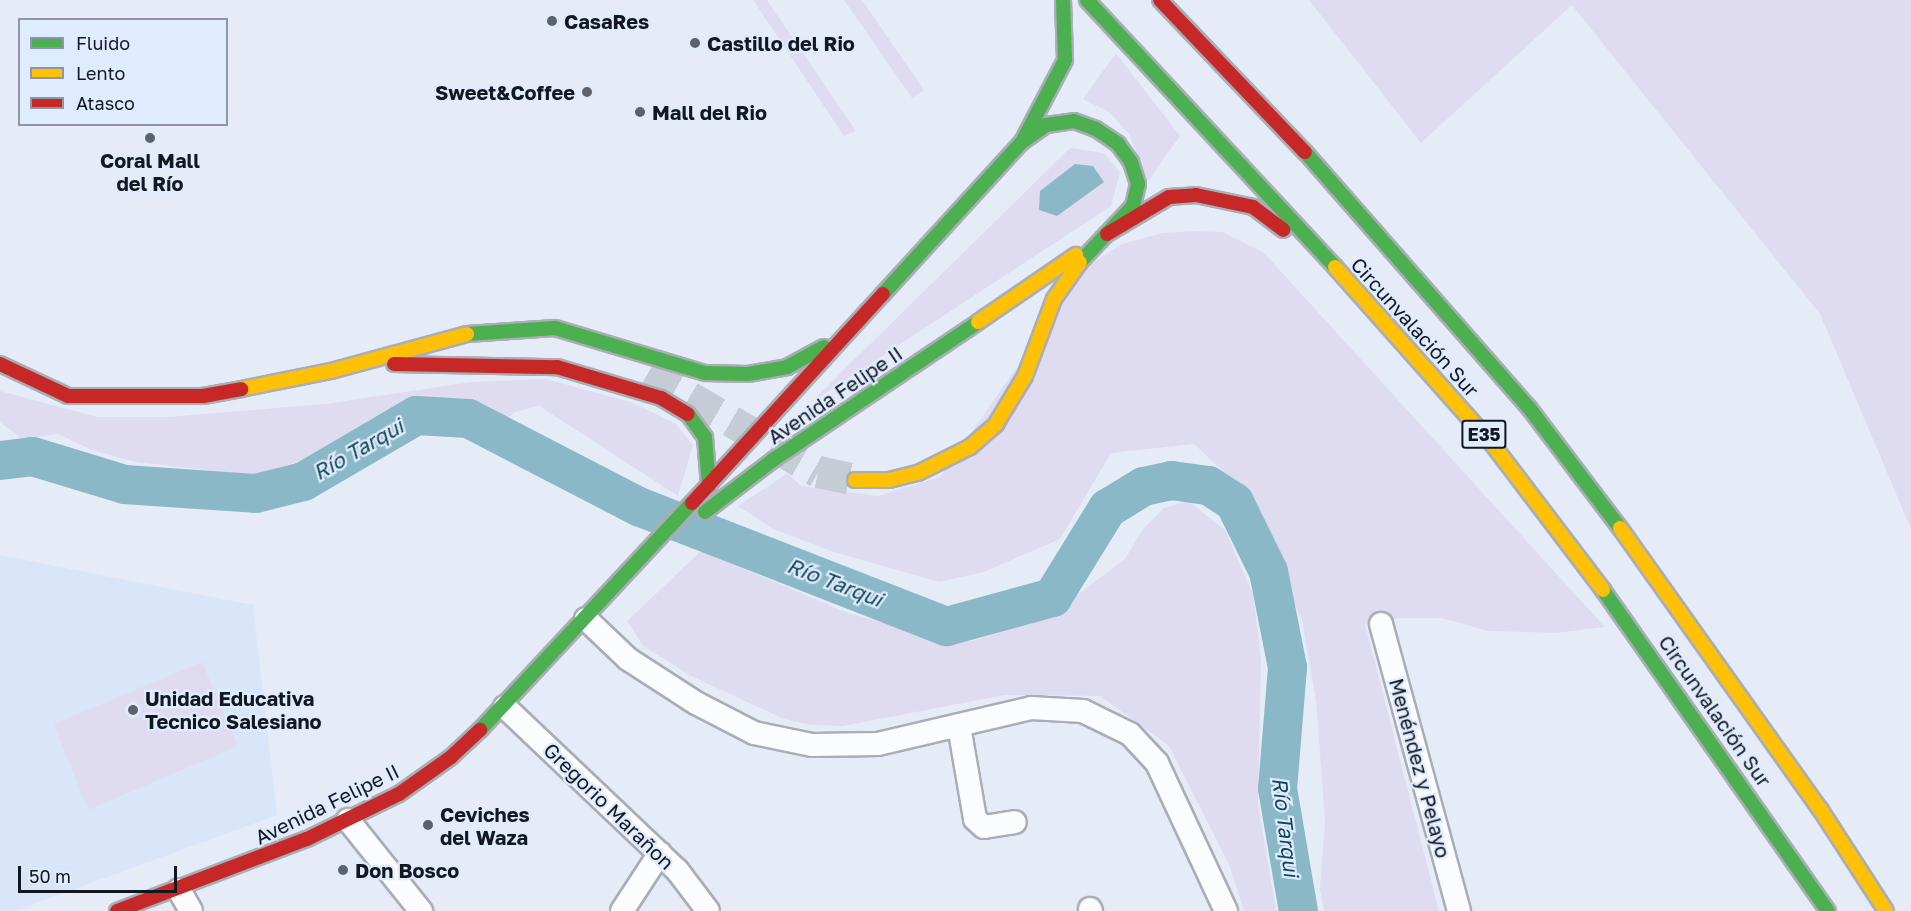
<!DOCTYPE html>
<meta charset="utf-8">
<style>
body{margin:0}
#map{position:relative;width:1911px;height:911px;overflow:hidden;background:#e6ecf7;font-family:"Golos Text",sans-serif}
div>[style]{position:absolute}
.built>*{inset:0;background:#d9e5f8}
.green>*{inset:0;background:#dfdcf2}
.water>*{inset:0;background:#8bb8c7}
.river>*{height:39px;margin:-19.5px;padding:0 19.5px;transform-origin:19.5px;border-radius:19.5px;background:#8bb8c7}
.secondary-tunnel>*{height:32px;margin-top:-16px;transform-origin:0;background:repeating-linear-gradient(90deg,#c6ccd6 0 32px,transparent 0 48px)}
.roads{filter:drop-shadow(2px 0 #a9adb6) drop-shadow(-2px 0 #a9adb6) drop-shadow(0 2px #a9adb6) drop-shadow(0 -2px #a9adb6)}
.street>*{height:22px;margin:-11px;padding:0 11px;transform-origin:11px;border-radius:11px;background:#fbfcfe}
.fast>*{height:14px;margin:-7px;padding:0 7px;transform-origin:7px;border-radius:7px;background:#4caf50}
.slow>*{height:14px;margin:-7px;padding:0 7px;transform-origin:7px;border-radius:7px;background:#ffc107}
.jam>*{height:14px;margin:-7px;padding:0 7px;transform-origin:7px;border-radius:7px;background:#c62828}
.dots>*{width:16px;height:16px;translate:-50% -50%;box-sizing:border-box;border:3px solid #dfebfe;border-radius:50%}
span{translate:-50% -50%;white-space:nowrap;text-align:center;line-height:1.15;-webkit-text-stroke:4.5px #dfebfe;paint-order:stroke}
.shield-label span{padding:2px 4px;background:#dfebfe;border:2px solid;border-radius:4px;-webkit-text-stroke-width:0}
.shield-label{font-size:18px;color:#13171e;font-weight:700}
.poi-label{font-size:20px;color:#13171e;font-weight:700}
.left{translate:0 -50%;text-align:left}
.right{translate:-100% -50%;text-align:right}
.street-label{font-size:20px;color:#13171e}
.water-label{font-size:21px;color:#104754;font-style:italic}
.legend{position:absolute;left:18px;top:18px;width:210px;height:108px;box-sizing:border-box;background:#dfebfe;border:2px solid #8d96a4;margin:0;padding:8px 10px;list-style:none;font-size:18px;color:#13171e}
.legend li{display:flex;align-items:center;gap:12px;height:30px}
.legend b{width:30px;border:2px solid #8d96a4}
.scale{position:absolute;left:18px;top:866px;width:159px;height:27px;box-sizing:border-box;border:3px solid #13171e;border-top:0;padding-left:8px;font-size:18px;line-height:21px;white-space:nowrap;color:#13171e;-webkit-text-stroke:4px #dfebfe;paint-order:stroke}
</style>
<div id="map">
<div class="built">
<i style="clip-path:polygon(0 555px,253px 605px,277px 815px,14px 911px,0 911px)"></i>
</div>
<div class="green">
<i style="clip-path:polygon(753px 0,767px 0,856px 131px,844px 136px)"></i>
<i style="clip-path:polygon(844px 0,862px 0,924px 90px,912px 98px)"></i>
<i style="clip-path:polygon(1309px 0,1911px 0,1911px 529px,1820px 314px,1572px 5px,1421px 143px)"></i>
<i style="clip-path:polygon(1116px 53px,1180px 136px,1148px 181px,1129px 134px,1109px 112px,1083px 99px)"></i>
<i style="clip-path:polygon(1070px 148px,1104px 153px,1120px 172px,1111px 206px,809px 404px)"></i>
<i style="clip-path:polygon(1194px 231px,1222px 232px,1264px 253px,1605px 627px,1556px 633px,1488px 631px,1442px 618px,1397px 618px,1381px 624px,1365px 624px,1439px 911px,1324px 911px,1320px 889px,1325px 821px,1316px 701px,1302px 620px,1247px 494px,1194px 444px,1111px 453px,1060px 539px,984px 572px,939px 582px,834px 552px,773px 529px,738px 506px,788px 473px,801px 486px,878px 496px,940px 477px,1089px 265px,1122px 244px,1162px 233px)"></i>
<i style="clip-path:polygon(546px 379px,631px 402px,676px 424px,693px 445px,678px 496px,539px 406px,515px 412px,483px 440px,388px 418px,319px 454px,257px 476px,136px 462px,92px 450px,58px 434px,22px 439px,0 422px,0 391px,97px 417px,167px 417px,325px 404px,471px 382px)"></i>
<i style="clip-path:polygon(1188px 501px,1225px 530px,1253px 594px,1261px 658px,1258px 804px,1276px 911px,1244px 911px,1230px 867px,1169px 746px,1100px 696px,1005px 695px,843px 726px,811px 725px,784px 719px,691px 676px,643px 646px,627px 621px,701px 551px,846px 612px,945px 641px,972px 641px,1047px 618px,1125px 559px,1143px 529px,1164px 508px)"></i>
<i style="clip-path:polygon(202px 662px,238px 746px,88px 810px,54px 724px)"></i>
</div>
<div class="water">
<i style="clip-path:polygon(1075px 164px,1093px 166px,1104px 182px,1057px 216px,1039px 210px,1040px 191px)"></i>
</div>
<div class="river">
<i style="left:0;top:460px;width:32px;rotate:-7deg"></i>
<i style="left:32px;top:456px;width:96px;rotate:16.9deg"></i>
<i style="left:124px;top:484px;width:131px;rotate:3.9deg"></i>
<i style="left:255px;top:493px;width:49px;rotate:-14deg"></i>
<i style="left:303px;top:481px;width:131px;rotate:-30.3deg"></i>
<i style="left:416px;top:415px;width:52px;rotate:3.3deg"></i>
<i style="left:468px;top:418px;width:191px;rotate:27.4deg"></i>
<i style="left:638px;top:506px;width:331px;rotate:21.3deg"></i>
<i style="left:946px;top:626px;width:110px;rotate:-15.3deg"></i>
<i style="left:1052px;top:597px;width:105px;rotate:-58.3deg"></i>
<i style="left:1107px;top:508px;width:42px;rotate:-31.4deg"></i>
<i style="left:1143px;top:486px;width:29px;rotate:-12deg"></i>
<i style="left:1171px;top:480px;width:37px;rotate:8deg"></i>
<i style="left:1208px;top:485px;width:31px;rotate:33deg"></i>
<i style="left:1234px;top:502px;width:77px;rotate:63.8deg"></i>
<i style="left:1268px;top:571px;width:98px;rotate:78.8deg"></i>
<i style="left:1287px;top:667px;width:121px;rotate:94.7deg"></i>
<i style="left:1277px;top:788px;width:125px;rotate:80.3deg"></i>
</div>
<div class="secondary-tunnel">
<i style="left:648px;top:373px;width:197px;rotate:30.2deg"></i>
<i style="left:818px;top:472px;width:38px;rotate:12deg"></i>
</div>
<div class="roads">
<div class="street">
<i style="left:586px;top:619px;width:58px;rotate:43.6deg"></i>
<i style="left:628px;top:659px;width:81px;rotate:32.9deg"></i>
<i style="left:696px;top:703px;width:65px;rotate:27.3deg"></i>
<i style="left:754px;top:733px;width:59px;rotate:11.7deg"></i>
<i style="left:812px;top:745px;width:66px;rotate:-0.9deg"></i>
<i style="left:878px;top:744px;width:157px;rotate:-13.2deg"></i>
<i style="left:1031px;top:708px;width:52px;rotate:3.3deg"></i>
<i style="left:1083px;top:711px;width:52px;rotate:26.1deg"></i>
<i style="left:1130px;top:734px;width:40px;rotate:47deg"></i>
<i style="left:1157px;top:763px;width:163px;rotate:65deg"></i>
<i style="left:1381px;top:624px;width:297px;rotate:74.8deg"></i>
<i style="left:505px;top:707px;width:237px;rotate:43.5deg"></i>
<i style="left:677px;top:870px;width:51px;rotate:52.9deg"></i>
<i style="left:959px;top:726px;width:94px;rotate:80.2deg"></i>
<i style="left:975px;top:819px;width:12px;rotate:42deg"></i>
<i style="left:984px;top:827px;width:31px;rotate:-9deg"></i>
<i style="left:348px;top:820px;width:117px;rotate:51.3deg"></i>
<i style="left:179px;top:890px;width:24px;rotate:60deg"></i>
<i style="left:1090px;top:909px;width:2px;rotate:63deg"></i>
<i style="left:622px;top:911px;width:69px;rotate:-56.8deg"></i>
</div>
<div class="fast">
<i style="left:1087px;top:0;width:364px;rotate:47.1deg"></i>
<i style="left:1022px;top:142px;width:93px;rotate:-62.3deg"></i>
<i style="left:1065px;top:60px;width:60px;rotate:-91.9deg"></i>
<i style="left:1305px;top:152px;width:342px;rotate:48.8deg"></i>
<i style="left:1530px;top:409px;width:149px;rotate:52.9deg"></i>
<i style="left:883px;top:294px;width:206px;rotate:-47.6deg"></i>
<i style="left:1022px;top:142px;width:29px;rotate:-35deg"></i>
<i style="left:1046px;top:125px;width:28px;rotate:-8deg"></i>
<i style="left:1074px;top:121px;width:23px;rotate:20deg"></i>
<i style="left:1096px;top:129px;width:27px;rotate:34deg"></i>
<i style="left:1118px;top:144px;width:22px;rotate:54deg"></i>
<i style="left:1131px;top:162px;width:23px;rotate:72deg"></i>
<i style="left:1138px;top:184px;width:23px;rotate:103deg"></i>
<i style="left:1133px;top:206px;width:77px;rotate:133.4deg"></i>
<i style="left:467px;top:334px;width:88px;rotate:-3.9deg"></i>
<i style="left:555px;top:328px;width:157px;rotate:16.7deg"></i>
<i style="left:705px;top:373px;width:43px;rotate:1.3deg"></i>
<i style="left:748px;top:374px;width:40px;rotate:-10deg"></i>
<i style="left:787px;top:367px;width:42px;rotate:-28.4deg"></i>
<i style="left:688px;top:414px;width:29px;rotate:54deg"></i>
<i style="left:705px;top:437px;width:49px;rotate:85.3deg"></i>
<i style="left:705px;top:512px;width:86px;rotate:-37.4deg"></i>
<i style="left:773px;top:460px;width:247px;rotate:-33.9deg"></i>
<i style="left:1603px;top:590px;width:392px;rotate:55deg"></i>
<i style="left:480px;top:730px;width:311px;rotate:-47deg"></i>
</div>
<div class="slow">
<i style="left:1335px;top:267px;width:238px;rotate:48.4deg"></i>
<i style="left:1493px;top:445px;width:182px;rotate:52.8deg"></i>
<i style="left:978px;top:322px;width:119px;rotate:-34.4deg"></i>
<i style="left:241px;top:389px;width:92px;rotate:-11.3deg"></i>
<i style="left:331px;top:371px;width:141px;rotate:-15.2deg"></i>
<i style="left:855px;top:480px;width:34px"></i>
<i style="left:889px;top:480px;width:30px;rotate:-14deg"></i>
<i style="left:918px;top:473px;width:58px;rotate:-26.6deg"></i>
<i style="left:970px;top:447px;width:35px;rotate:-41deg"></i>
<i style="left:996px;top:424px;width:56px;rotate:-58.9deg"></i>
<i style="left:1025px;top:376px;width:82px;rotate:-69.4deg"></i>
<i style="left:1054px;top:299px;width:45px;rotate:-54.9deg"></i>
<i style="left:1620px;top:528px;width:345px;rotate:54.6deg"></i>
<i style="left:1820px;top:809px;width:121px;rotate:57.1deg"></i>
</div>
<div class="jam">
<i style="left:1160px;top:0;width:210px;rotate:46.4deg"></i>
<i style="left:1107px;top:234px;width:72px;rotate:-30.8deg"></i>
<i style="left:1169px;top:197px;width:27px;rotate:-4deg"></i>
<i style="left:1196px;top:195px;width:58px;rotate:11.9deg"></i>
<i style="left:1253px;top:207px;width:38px;rotate:37deg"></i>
<i style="left:0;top:364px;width:75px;rotate:25.2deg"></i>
<i style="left:68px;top:396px;width:135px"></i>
<i style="left:203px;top:396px;width:39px;rotate:-10deg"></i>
<i style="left:394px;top:364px;width:163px;rotate:1.1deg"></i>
<i style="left:557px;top:367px;width:109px;rotate:16.6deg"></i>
<i style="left:661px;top:398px;width:31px;rotate:31deg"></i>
<i style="left:692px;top:503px;width:283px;rotate:-47.6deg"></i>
<i style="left:117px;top:911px;width:203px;rotate:-20.8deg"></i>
<i style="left:307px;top:839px;width:102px;rotate:-26.1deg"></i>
<i style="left:399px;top:794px;width:64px;rotate:-35.4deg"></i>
<i style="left:451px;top:757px;width:40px;rotate:-43deg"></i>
</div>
</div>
<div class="dots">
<i style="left:552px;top:21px;background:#5d626a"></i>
<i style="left:695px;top:43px;background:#5d626a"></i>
<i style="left:587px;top:92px;background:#5d626a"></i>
<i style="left:640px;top:112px;background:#5d626a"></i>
<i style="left:150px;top:138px;background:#5d626a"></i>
<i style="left:133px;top:710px;background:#5d626a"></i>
<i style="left:428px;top:825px;background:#5d626a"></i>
<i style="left:343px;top:870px;background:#5d626a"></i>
</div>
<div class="shield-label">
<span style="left:1484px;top:434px">E35</span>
</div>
<div class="poi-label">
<span class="left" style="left:564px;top:21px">CasaRes</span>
<span class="left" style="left:707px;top:43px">Castillo del Rio</span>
<span class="right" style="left:575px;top:92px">Sweet&amp;Coffee</span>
<span class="left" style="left:652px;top:112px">Mall del Rio</span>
<span style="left:150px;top:172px">Coral Mall<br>del Río</span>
<span class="left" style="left:145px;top:710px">Unidad Educativa<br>Tecnico Salesiano</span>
<span class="left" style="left:440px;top:826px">Ceviches<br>del Waza</span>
<span class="left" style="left:355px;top:870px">Don Bosco</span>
</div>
<div class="street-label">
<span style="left:1415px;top:327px;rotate:48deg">Circunvalación Sur</span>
<span style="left:835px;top:395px;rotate:-34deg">Avenida Felipe II</span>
<span style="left:1715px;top:711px;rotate:55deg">Circunvalación Sur</span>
<span style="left:1420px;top:768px;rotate:75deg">Menéndez y Pelayo</span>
<span style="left:327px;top:804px;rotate:-26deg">Avenida Felipe II</span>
<span style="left:609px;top:806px;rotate:44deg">Gregorio Marañon</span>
</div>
<div class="water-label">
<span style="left:358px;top:449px;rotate:-30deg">Río Tarqui</span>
<span style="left:835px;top:582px;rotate:21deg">Río Tarqui</span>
<span style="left:1286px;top:827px;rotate:83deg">Río Tarqui</span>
</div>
<ul class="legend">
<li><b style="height:8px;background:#4caf50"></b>Fluido</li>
<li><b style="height:8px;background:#ffc107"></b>Lento</li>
<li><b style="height:8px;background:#c62828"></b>Atasco</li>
</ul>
<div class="scale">50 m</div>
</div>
